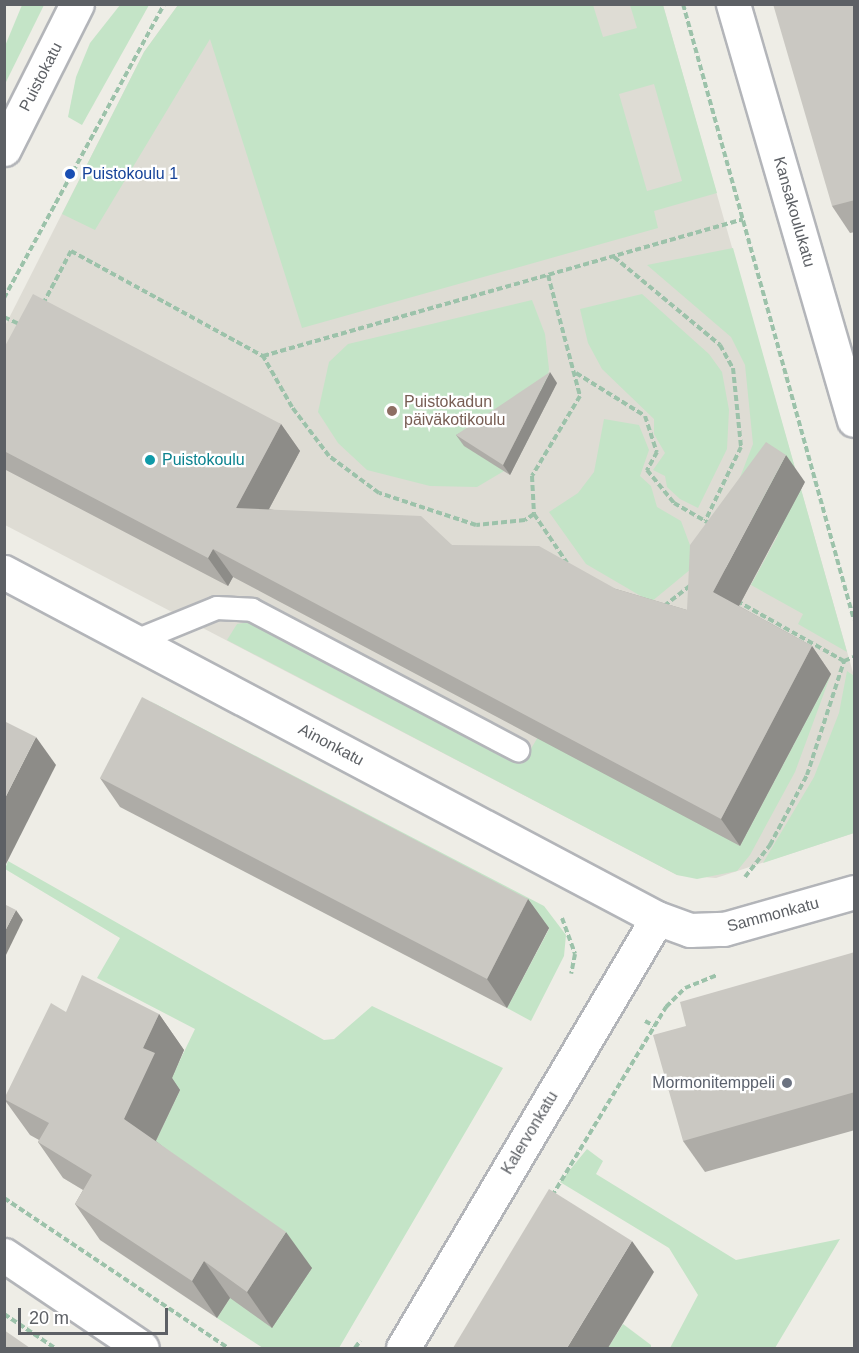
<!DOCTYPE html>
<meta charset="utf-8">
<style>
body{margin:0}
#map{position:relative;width:859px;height:1353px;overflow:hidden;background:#eeede6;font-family:Arial,sans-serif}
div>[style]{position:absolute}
.education>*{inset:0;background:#dedcd4}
.green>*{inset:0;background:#c4e4c7}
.path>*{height:4px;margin-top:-2px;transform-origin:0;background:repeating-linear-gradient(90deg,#9cc2aa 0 6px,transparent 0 9px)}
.roads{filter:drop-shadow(2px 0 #b3b5b9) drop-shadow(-2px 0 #b3b5b9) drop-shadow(0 2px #b3b5b9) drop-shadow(0 -2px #b3b5b9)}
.service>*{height:22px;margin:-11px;padding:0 11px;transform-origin:11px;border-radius:11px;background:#fff}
.minor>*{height:33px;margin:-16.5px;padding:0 16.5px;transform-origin:16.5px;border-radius:16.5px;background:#fff}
.secondary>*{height:33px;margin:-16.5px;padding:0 16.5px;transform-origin:16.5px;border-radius:16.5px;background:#fff}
.wall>*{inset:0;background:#aeaca7}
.shaded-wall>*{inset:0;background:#8d8c88}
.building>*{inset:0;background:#cac8c2}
.dots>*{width:16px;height:16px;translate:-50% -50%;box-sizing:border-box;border:3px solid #fff;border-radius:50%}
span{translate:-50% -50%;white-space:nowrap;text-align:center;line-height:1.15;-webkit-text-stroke:4.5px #fff;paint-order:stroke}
.street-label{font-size:16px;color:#5d6065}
.transit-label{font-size:16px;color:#164399}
.left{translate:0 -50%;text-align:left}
.education-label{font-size:16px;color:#785e54}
.culture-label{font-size:16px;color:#0d838f}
.worship-label{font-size:16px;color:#5b616d}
.right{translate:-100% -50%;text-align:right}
.frame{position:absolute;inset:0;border:6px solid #5d6065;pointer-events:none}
.scale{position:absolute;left:18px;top:1308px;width:150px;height:27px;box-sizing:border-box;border:3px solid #5d6065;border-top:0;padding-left:8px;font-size:18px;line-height:21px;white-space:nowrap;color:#5d6065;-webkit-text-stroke:4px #fff;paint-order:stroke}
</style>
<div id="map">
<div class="education">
<i style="clip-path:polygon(178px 5px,663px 5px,854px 676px,854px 833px,716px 878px,677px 875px,5px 525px,4px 328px,144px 52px)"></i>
</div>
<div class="green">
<i style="clip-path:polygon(22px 5px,44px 5px,5px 84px,5px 46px)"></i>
<i style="clip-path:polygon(120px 5px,149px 5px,82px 125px,68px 117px,76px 77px,90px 43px)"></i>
<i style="clip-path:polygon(evenodd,178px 5px,593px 5px,603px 37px,637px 28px,630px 5px,663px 5px,717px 193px,654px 211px,658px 228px,302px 328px,210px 39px,95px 230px,62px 214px,144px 52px,178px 5px,654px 84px,682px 181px,647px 191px,619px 94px,654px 84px)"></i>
<i style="clip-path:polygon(733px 248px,847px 652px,798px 624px,803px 614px,751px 585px,778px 535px,750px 518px,739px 480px,753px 444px,745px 365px,731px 337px,647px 265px)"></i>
<i style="clip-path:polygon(642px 294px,709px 354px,722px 372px,729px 410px,727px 449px,698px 508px,680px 499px,667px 487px,665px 476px,653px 470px,665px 453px,654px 434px,654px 419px,602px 369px,588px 343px,580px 309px)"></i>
<i style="clip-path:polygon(532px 300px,545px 334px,549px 369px,544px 402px,504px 471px,477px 487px,430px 486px,367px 470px,338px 443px,318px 412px,329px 362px,348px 344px)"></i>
<i style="clip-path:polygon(604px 419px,639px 425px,649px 450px,640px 476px,651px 486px,657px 507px,681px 521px,697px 564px,651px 602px,586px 564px,549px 512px,578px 493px,594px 472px)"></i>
<i style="clip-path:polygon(255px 621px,522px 764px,555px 708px,740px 846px,831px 674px,795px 772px,750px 855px,737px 871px,697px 879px,677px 875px,227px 640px,237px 624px)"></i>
<i style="clip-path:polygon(847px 671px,854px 676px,854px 833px,763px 863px,814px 777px,839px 713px)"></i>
<i style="clip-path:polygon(150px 701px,544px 906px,566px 935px,564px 956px,531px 1021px,507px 1008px,549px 929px,330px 814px)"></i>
<i style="clip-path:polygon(8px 861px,324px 1040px,334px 1039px,372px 1006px,503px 1068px,339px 1348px,263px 1348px,217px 1318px,230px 1298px,149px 1155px,180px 1090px,168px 1085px,195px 1029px,97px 978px,120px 938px,5px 869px)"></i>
<i style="clip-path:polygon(587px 1149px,603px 1161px,596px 1174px,736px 1260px,840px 1239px,775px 1348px,670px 1348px,698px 1295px,669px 1248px,560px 1182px)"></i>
<i style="clip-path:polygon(623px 1324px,651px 1345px,651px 1348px,608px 1348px)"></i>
</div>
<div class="path">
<i style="left:683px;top:4px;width:639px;rotate:74.49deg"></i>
<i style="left:614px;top:257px;width:138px;rotate:39.7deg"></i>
<i style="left:720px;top:345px;width:26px;rotate:61deg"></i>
<i style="left:733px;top:368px;width:79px;rotate:84.2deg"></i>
<i style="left:741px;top:447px;width:82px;rotate:115.9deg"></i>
<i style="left:705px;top:521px;width:4px;rotate:27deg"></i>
<i style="left:548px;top:275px;width:125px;rotate:75.2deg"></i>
<i style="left:580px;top:396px;width:93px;rotate:121deg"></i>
<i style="left:532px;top:476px;width:38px;rotate:87deg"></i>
<i style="left:534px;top:514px;width:11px;rotate:146deg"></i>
<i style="left:525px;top:520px;width:49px;rotate:174.2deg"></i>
<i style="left:476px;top:525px;width:102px;rotate:-161.7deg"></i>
<i style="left:379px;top:493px;width:62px;rotate:-143.5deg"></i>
<i style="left:329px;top:456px;width:61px;rotate:-127.1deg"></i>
<i style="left:292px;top:407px;width:59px;rotate:-119.6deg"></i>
<i style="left:263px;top:356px;width:499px;rotate:-15.9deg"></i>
<i style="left:4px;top:298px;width:335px;rotate:-61.4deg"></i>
<i style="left:43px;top:304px;width:60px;rotate:-62.2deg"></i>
<i style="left:71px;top:251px;width:219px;rotate:28.7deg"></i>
<i style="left:4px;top:317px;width:19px;rotate:25deg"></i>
<i style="left:576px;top:373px;width:81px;rotate:31.9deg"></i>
<i style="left:645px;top:416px;width:38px;rotate:72deg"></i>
<i style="left:657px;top:452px;width:21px;rotate:119deg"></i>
<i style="left:647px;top:470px;width:43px;rotate:50.7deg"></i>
<i style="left:674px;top:503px;width:36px;rotate:30deg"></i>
<i style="left:534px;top:514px;width:59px;rotate:56deg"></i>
<i style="left:737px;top:601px;width:123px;rotate:29.3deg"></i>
<i style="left:844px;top:661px;width:11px;rotate:-22deg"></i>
<i style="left:664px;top:606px;width:34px;rotate:-38deg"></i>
<i style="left:745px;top:877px;width:41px;rotate:-52deg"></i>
<i style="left:770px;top:845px;width:79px;rotate:-62.1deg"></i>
<i style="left:807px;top:775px;width:120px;rotate:-72deg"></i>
<i style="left:562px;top:918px;width:38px;rotate:70deg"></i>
<i style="left:575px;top:954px;width:20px;rotate:101deg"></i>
<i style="left:645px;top:1021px;width:10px;rotate:29deg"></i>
<i style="left:552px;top:1196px;width:221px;rotate:-58.9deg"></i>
<i style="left:666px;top:1007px;width:27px;rotate:-45deg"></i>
<i style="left:685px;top:988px;width:35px;rotate:-22deg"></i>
<i style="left:4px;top:1198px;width:270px;rotate:33.8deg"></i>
<i style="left:4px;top:1314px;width:61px;rotate:33.7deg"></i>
<i style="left:355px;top:1348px;width:9px;rotate:-54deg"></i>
</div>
<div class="roads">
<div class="service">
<i style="left:136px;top:641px;width:87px;rotate:-22.2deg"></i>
<i style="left:217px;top:608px;width:35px;rotate:3deg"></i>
<i style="left:252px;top:610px;width:301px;rotate:27.8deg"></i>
</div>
<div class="minor">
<i style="left:733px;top:4px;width:433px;rotate:73.8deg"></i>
<i style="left:4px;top:572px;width:739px;rotate:27.92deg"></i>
<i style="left:657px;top:918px;width:35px;rotate:20deg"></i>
<i style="left:690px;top:930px;width:34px;rotate:-2deg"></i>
<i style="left:724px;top:929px;width:135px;rotate:-15.9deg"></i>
<i style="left:4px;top:1255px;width:166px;rotate:34deg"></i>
<i style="left:403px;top:1348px;width:499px;rotate:-59.4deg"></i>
</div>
<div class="secondary">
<i style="left:4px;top:149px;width:162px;rotate:-63.3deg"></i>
</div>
</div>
<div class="wall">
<i style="clip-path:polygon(855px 4px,855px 232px,850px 233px,832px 206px)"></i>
<i style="clip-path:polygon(4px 348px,281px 424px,300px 451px,269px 509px,452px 545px,616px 589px,687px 610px,805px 482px,739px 606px,812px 646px,831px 674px,740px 846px,233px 577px,228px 586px,4px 469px)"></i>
<i style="clip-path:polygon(557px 383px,510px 475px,464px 446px,456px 435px)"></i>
<i style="clip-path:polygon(100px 778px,528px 899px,549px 928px,507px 1008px,120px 807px)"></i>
<i style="clip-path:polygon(855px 952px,855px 1130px,705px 1172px,683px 1141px,686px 1026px)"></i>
<i style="clip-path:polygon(66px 1012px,159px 1014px,184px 1050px,172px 1078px,180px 1090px,156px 1141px,312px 1268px,272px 1328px,230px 1298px,217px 1318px,100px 1240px,75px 1204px,83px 1190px,63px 1178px,38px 1142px,39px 1140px,30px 1135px,4px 1099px)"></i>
</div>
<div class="shaded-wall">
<i style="clip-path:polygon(550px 372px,557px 383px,510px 475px,503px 465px)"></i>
<i style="clip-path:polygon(281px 424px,300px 451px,255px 535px,236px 508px)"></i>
<i style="clip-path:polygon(786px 455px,805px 482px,732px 619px,713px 592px)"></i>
<i style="clip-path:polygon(213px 549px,233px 577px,228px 586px,208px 558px)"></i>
<i style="clip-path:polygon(812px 646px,831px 674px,740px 846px,721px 819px)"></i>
<i style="clip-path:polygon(36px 737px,56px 765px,4px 868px,4px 800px)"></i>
<i style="clip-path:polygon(528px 899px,549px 928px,507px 1008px,487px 979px)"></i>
<i style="clip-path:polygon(16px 910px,23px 920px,4px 959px,4px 933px)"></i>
<i style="clip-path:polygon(159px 1014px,184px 1050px,172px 1078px,180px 1090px,149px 1155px,124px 1119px,143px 1048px)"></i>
<i style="clip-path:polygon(286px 1232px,312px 1268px,272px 1328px,247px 1292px)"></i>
<i style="clip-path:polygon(632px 1241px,654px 1272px,608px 1348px,567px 1348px)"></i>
<i style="clip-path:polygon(204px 1261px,230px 1298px,217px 1318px,192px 1281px)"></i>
</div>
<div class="building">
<i style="clip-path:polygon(773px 4px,855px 4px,855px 200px,832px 206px)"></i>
<i style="clip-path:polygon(33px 294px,281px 424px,236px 508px,421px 516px,452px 545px,539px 546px,616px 589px,687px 610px,690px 545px,766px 442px,786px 455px,713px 592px,812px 646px,721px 819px,213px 549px,208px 558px,4px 451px,4px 348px)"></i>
<i style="clip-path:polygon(550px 372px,503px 465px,456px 435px)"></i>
<i style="clip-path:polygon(142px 697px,528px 899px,487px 979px,100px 778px)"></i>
<i style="clip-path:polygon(4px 721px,36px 737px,4px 800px)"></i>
<i style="clip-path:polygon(4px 904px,16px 910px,4px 933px)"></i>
<i style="clip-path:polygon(855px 952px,855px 1092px,683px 1141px,653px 1035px,686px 1026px,680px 1002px)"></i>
<i style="clip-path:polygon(82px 975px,159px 1014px,143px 1048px,155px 1053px,124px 1119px,286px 1232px,247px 1292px,204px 1261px,192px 1281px,75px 1204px,92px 1175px,38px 1142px,49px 1123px,4px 1099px,51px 1003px,66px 1012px)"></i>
<i style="clip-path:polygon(549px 1189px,632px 1241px,567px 1348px,453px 1348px)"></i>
<i style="clip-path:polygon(4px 1330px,30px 1348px,4px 1348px)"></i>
</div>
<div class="dots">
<i style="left:70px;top:174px;background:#1a4fb4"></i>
<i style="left:392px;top:411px;background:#8d6e63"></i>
<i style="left:150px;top:460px;background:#0f9aa8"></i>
<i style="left:787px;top:1083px;background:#6b7280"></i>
</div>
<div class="street-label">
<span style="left:41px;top:77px;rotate:-63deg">Puistokatu</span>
<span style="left:794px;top:212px;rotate:74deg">Kansakoulukatu</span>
<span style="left:331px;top:745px;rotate:28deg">Ainonkatu</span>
<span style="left:773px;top:915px;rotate:-15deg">Sammonkatu</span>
<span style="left:530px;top:1133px;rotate:-59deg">Kalervonkatu</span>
</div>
<div class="transit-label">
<span class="left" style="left:82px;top:174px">Puistokoulu 1</span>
</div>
<div class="education-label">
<span class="left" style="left:404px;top:411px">Puistokadun<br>päiväkotikoulu</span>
</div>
<div class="culture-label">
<span class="left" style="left:162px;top:460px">Puistokoulu</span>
</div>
<div class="worship-label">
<span class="right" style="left:775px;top:1083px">Mormonitemppeli</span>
</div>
<div class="frame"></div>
<div class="scale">20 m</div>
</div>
